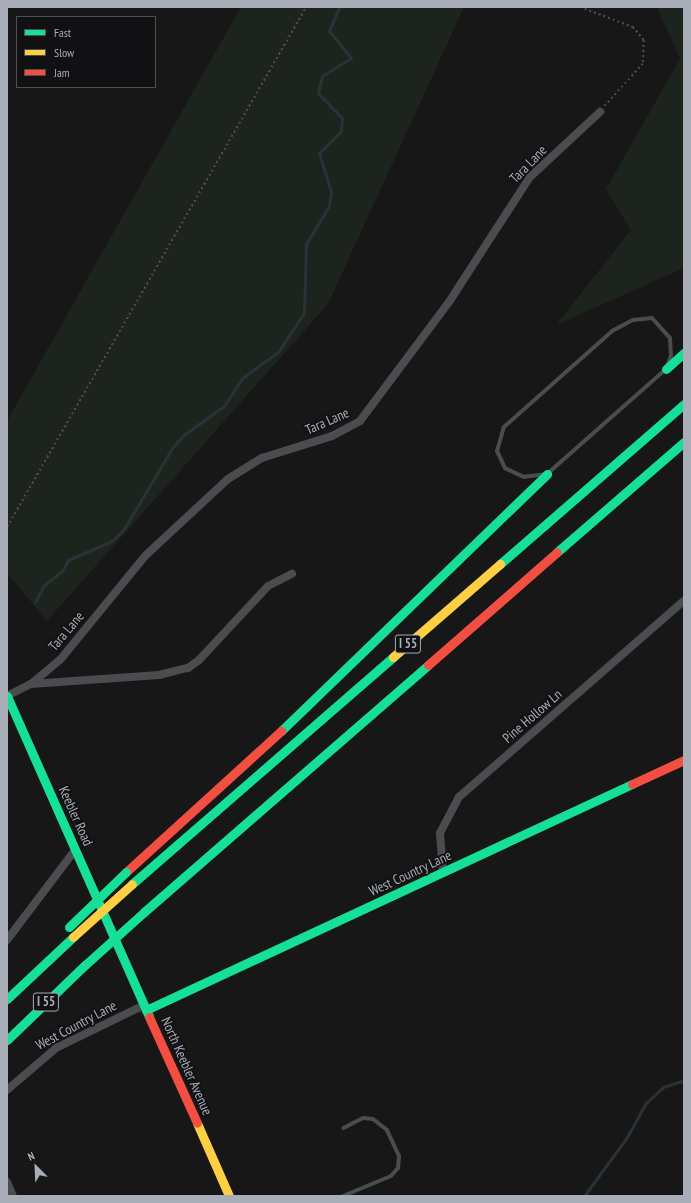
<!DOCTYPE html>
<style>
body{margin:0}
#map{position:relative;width:691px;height:1203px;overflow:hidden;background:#171717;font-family:"PT Sans Narrow",sans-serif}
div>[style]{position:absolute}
.green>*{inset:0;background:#1d241e}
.stream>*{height:3px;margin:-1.5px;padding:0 1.5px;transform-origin:1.5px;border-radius:1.5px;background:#2a3239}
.path>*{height:1.5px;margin-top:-0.75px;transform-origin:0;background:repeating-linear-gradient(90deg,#4d4e52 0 2px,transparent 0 5px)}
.lane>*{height:4px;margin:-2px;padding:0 2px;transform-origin:2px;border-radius:2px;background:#4b4c50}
.street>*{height:8px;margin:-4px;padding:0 4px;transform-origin:4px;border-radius:4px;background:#4b4c50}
.fast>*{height:9px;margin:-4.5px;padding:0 4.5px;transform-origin:4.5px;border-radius:4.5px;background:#16e098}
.slow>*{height:9px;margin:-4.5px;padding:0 4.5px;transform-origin:4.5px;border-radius:4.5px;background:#ffcf43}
.jam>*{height:9px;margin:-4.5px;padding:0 4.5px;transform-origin:4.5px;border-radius:4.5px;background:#f24e42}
.fast-bridge>*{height:9px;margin:-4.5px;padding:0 4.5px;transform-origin:4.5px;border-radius:4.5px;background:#16e098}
.slow-bridge>*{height:9px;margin:-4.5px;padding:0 4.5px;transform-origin:4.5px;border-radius:4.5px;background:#ffcf43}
span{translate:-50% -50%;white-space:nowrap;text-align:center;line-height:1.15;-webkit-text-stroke:3.5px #111113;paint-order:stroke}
.shield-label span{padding:1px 3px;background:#111113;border:1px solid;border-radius:3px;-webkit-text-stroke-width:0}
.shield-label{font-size:13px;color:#a8adb8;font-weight:700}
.street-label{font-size:14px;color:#a8adb8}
.frame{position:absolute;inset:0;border:8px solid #a8adb8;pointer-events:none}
.legend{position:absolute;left:16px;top:16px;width:140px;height:72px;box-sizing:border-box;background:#111113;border:1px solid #4d4f55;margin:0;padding:5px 7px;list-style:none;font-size:12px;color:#a8adb8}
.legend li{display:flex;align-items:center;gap:8px;height:20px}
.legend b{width:20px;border:1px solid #4d4f55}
.north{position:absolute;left:16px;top:1147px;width:40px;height:40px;-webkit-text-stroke:3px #111113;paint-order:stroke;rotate:336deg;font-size:11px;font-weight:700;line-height:16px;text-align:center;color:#a8adb8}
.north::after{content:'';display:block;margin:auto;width:14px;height:18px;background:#a8adb8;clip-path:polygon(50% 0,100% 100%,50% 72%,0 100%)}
</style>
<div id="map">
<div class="green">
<i style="clip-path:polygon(241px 7px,464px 7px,328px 304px,47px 621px,7px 573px,7px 421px)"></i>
<i style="clip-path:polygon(657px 7px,684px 7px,684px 268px,556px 325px,631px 230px,606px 189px,680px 59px)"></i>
</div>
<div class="stream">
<i style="left:35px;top:602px;width:19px;rotate:-62deg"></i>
<i style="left:44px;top:585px;width:24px;rotate:-38deg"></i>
<i style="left:63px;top:570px;width:11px;rotate:-63deg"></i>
<i style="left:68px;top:560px;width:48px;rotate:-23.4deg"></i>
<i style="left:112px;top:541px;width:17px;rotate:-45deg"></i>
<i style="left:124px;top:529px;width:94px;rotate:-59.3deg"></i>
<i style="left:172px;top:448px;width:19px;rotate:-47deg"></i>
<i style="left:185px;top:434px;width:48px;rotate:-35.7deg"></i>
<i style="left:224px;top:406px;width:33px;rotate:-57deg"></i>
<i style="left:242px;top:378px;width:44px;rotate:-35.8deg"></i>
<i style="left:278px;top:352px;width:47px;rotate:-56.3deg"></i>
<i style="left:304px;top:313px;width:69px;rotate:-88.3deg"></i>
<i style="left:306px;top:244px;width:44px;rotate:-58.8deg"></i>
<i style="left:329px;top:206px;width:14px;rotate:-82deg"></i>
<i style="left:331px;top:192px;width:41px;rotate:-107.1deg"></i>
<i style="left:319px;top:153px;width:31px;rotate:-45deg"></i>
<i style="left:341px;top:131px;width:13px;rotate:-86deg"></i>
<i style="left:342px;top:118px;width:35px;rotate:-134deg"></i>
<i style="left:318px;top:93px;width:17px;rotate:-77deg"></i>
<i style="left:322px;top:76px;width:34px;rotate:-32deg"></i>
<i style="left:351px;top:58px;width:35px;rotate:-129deg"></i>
<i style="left:329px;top:31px;width:26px;rotate:-67deg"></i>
<i style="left:584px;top:1196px;width:73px;rotate:-53.9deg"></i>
<i style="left:627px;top:1137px;width:38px;rotate:-61deg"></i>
<i style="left:645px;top:1104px;width:25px;rotate:-43deg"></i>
<i style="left:663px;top:1087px;width:22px;rotate:-18deg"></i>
</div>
<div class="path">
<i style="left:580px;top:7px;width:57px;rotate:20.7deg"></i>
<i style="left:633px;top:27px;width:17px;rotate:50deg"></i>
<i style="left:644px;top:40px;width:24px;rotate:92deg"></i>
<i style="left:643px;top:64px;width:57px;rotate:132.1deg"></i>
<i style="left:7px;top:527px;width:600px;rotate:-60.1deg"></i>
</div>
<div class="lane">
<i style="left:652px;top:318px;width:27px;rotate:48deg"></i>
<i style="left:670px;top:338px;width:18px;rotate:87deg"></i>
<i style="left:671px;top:356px;width:14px;rotate:111deg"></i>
<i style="left:666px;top:369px;width:159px;rotate:138.6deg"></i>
<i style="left:547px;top:474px;width:23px;rotate:173deg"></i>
<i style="left:524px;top:477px;width:21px;rotate:-155deg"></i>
<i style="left:505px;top:468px;width:19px;rotate:-115deg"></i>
<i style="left:497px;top:451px;width:25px;rotate:-74deg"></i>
<i style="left:504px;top:427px;width:144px;rotate:-41.6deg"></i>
<i style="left:612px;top:331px;width:24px;rotate:-28deg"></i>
<i style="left:633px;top:320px;width:19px;rotate:-6deg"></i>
<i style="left:343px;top:1196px;width:52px;rotate:-22.6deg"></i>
<i style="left:391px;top:1176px;width:11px;rotate:-49deg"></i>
<i style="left:398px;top:1168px;width:12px;rotate:-85deg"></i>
<i style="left:399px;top:1156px;width:29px;rotate:-115deg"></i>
<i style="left:387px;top:1130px;width:18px;rotate:-142deg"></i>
<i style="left:373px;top:1119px;width:10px;rotate:-174deg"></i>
<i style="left:363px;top:1118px;width:22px;rotate:153deg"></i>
</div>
<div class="street">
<i style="left:31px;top:684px;width:128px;rotate:-4deg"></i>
<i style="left:159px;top:675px;width:30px;rotate:-14deg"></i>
<i style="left:188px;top:668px;width:14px;rotate:-36deg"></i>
<i style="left:199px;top:660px;width:101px;rotate:-47deg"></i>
<i style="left:268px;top:586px;width:27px;rotate:-27deg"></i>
<i style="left:7px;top:696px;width:27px;rotate:-27deg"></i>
<i style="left:31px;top:684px;width:38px;rotate:-40deg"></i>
<i style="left:60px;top:660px;width:134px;rotate:-50.7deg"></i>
<i style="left:145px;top:556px;width:113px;rotate:-42.9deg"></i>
<i style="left:228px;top:479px;width:40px;rotate:-32deg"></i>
<i style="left:262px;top:458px;width:73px;rotate:-17.4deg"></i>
<i style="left:332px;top:436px;width:32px;rotate:-28deg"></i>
<i style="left:360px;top:421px;width:149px;rotate:-53.2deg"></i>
<i style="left:449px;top:302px;width:149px;rotate:-57.1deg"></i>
<i style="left:530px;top:177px;width:96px;rotate:-42.9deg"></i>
<i style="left:443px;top:873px;width:40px;rotate:-94.3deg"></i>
<i style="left:440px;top:833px;width:41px;rotate:-62.2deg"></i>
<i style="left:459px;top:797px;width:298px;rotate:-41.1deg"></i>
<i style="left:7px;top:940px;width:113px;rotate:-52.9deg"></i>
<i style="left:7px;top:1090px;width:65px;rotate:-40.6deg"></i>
<i style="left:56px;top:1048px;width:98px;rotate:-26deg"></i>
<i style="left:7px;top:1182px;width:15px;rotate:67deg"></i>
</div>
<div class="fast">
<i style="left:666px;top:369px;width:24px;rotate:-42deg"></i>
<i style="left:557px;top:552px;width:168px;rotate:-40.9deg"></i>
<i style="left:500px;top:564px;width:244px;rotate:-41deg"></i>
<i style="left:7px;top:696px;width:351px;rotate:66.1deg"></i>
<i style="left:281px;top:731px;width:370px;rotate:-44deg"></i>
<i style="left:132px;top:884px;width:346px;rotate:-41deg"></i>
<i style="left:144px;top:912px;width:376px;rotate:-41deg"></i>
<i style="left:7px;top:999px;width:91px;rotate:-43.2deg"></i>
<i style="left:146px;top:1010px;width:536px;rotate:-24.94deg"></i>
<i style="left:7px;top:1040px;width:108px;rotate:-43.9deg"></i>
</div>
<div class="slow">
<i style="left:393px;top:657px;width:142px;rotate:-41deg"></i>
<i style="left:197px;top:1123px;width:80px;rotate:66.3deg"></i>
</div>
<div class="jam">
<i style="left:428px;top:665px;width:171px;rotate:-41.2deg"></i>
<i style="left:632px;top:784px;width:57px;rotate:-24.8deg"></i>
<i style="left:126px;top:872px;width:210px;rotate:-42.3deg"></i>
<i style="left:149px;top:1017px;width:116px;rotate:65.6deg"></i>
</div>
<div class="fast-bridge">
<i style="left:69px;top:927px;width:79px;rotate:-44deg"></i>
<i style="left:85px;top:965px;width:79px;rotate:-41.9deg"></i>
</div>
<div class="slow-bridge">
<i style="left:73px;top:937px;width:79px;rotate:-41.9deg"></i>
</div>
<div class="shield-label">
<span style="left:408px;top:644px">I 55</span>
<span style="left:46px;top:1002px">I 55</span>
</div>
<div class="street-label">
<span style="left:528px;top:164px;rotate:-46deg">Tara Lane</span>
<span style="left:327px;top:421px;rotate:-24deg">Tara Lane</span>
<span style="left:66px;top:631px;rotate:-50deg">Tara Lane</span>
<span style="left:532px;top:716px;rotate:-41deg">Pine Hollow Ln</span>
<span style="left:76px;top:816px;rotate:66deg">Keebler Road</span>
<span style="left:410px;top:873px;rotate:-25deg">West Country Lane</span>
<span style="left:76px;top:1025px;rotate:-28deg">West Country Lane</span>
<span style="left:187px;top:1066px;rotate:66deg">North Keebler Avenue</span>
</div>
<div class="frame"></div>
<ul class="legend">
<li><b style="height:5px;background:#16e098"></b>Fast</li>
<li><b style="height:5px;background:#ffcf43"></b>Slow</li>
<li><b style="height:5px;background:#f24e42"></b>Jam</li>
</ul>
<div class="north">N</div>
</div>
